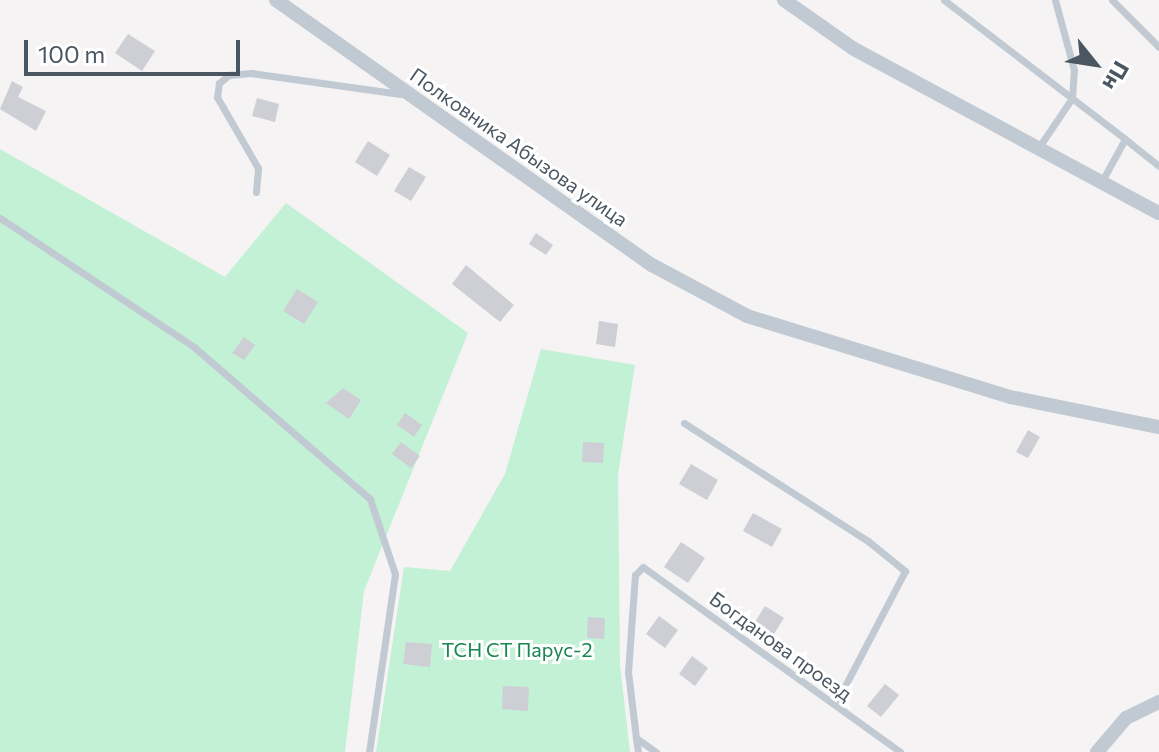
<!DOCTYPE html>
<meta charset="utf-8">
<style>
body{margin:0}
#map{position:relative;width:1159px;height:752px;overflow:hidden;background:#f5f3f3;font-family:Commissioner,sans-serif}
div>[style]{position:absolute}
.green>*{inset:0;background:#c3f1d5}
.building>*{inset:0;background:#cdcfd5}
.lane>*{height:7px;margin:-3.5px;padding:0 3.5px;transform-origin:3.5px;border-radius:3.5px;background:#c1cad2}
.street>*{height:14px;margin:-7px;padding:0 7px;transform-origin:7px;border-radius:7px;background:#c1cad2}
span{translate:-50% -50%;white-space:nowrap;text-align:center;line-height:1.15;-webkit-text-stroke:6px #fff;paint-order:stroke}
.street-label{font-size:20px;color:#4a5661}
.park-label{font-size:20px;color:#17864f}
.north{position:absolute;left:1055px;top:24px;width:80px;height:80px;-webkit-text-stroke:6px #fff;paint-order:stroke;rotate:120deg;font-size:22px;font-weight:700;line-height:32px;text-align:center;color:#4a5661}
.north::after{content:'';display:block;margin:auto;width:28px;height:36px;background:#4a5661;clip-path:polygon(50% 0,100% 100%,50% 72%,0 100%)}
.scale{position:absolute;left:24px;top:40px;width:216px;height:36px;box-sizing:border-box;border:4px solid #4a5661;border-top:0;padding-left:10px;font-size:24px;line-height:28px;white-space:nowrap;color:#4a5661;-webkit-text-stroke:6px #fff;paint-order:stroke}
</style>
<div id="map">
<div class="green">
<i style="clip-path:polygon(0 149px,225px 277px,286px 203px,468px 333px,364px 591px,345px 752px,0 752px)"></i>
<i style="clip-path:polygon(541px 349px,635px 365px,618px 474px,620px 665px,630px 752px,376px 752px,404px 567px,450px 571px,505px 474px)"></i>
</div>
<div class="building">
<i style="clip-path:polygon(128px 34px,155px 51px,142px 71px,115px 53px)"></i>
<i style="clip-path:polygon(12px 81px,23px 87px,18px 97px,46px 111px,36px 131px,0 109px)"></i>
<i style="clip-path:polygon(257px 98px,279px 104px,275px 122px,252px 116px)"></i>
<i style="clip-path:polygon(368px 141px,390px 155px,377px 176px,355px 162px)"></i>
<i style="clip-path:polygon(409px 167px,426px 177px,411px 201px,394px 191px)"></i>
<i style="clip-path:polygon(536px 233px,553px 245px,546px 255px,529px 244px)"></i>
<i style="clip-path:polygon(466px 265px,514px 305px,500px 322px,452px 284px)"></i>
<i style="clip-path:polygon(297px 289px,318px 302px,304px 324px,283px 311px)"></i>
<i style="clip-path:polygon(599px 321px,618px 324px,615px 347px,596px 344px)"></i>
<i style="clip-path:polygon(244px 337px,255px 345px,244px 360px,232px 353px)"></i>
<i style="clip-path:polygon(343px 388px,361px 400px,349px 419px,326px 403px)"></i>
<i style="clip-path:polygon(405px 413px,422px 425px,414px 437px,397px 425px)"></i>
<i style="clip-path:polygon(1028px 430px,1040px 437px,1028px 458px,1016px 452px)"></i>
<i style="clip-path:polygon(401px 442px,420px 456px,411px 468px,392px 454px)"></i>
<i style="clip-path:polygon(583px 442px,604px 443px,603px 463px,582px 462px)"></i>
<i style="clip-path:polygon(691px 464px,718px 480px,707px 500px,679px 484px)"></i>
<i style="clip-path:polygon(753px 513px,782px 529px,772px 547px,743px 531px)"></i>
<i style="clip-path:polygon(681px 542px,705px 558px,688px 583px,664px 567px)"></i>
<i style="clip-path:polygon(765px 606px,784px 618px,769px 642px,750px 630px)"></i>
<i style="clip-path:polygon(659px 616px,678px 630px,665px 648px,646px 634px)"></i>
<i style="clip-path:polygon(588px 617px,605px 618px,604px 639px,587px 638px)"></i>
<i style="clip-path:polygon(406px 642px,432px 644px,430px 667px,403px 664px)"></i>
<i style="clip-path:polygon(692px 656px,708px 668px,695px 686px,679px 674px)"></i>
<i style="clip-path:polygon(885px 684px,899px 695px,881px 717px,867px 706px)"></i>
<i style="clip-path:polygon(503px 686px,529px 687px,528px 711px,502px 709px)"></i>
</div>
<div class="lane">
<i style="left:944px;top:0;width:228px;rotate:37.5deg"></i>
<i style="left:1112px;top:0;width:66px;rotate:45deg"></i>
<i style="left:1039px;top:147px;width:59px;rotate:-56deg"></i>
<i style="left:1072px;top:98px;width:28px;rotate:-86deg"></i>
<i style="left:1074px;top:70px;width:73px;rotate:-105.2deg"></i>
<i style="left:1102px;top:181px;width:48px;rotate:-61.3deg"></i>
<i style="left:1125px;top:139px;width:43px;rotate:38.5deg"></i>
<i style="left:256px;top:192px;width:24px;rotate:-85deg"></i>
<i style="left:258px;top:168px;width:82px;rotate:-120deg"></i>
<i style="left:217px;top:97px;width:14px;rotate:-82deg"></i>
<i style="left:219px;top:83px;width:13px;rotate:-39deg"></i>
<i style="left:229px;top:75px;width:22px;rotate:-5deg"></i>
<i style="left:251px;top:73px;width:151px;rotate:8deg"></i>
<i style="left:0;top:218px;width:233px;rotate:33.6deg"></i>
<i style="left:194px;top:347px;width:233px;rotate:40.8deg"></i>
<i style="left:370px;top:499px;width:79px;rotate:71.6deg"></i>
<i style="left:395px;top:574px;width:180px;rotate:98.3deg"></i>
<i style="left:684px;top:423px;width:219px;rotate:32.7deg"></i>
<i style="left:868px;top:541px;width:48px;rotate:39deg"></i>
<i style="left:905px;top:571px;width:151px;rotate:117.6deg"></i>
<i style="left:636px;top:738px;width:14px;rotate:82deg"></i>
<i style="left:656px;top:752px;width:24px;rotate:-145deg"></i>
<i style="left:636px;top:738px;width:66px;rotate:-96.9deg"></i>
<i style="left:628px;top:672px;width:97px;rotate:-85.9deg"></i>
<i style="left:635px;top:575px;width:11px;rotate:-45deg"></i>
<i style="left:643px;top:567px;width:317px;rotate:35.7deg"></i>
</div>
<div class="street">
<i style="left:276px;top:0;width:460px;rotate:35.2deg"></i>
<i style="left:652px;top:265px;width:108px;rotate:28.2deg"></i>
<i style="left:747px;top:316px;width:275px;rotate:17.1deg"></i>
<i style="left:1010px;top:397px;width:152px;rotate:11.4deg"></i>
<i style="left:784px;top:0;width:85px;rotate:35deg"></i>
<i style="left:854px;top:49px;width:346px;rotate:28.3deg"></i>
<i style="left:1097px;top:752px;width:45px;rotate:-49.5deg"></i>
<i style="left:1126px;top:718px;width:37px;rotate:-26deg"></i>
</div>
<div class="street-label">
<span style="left:519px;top:147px;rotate:35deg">Полковника Абызова улица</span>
<span style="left:781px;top:646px;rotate:36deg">Богданова проезд</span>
</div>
<div class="park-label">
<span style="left:517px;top:649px">ТСН СТ Парус-2</span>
</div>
<div class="north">Пн</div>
<div class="scale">100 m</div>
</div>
